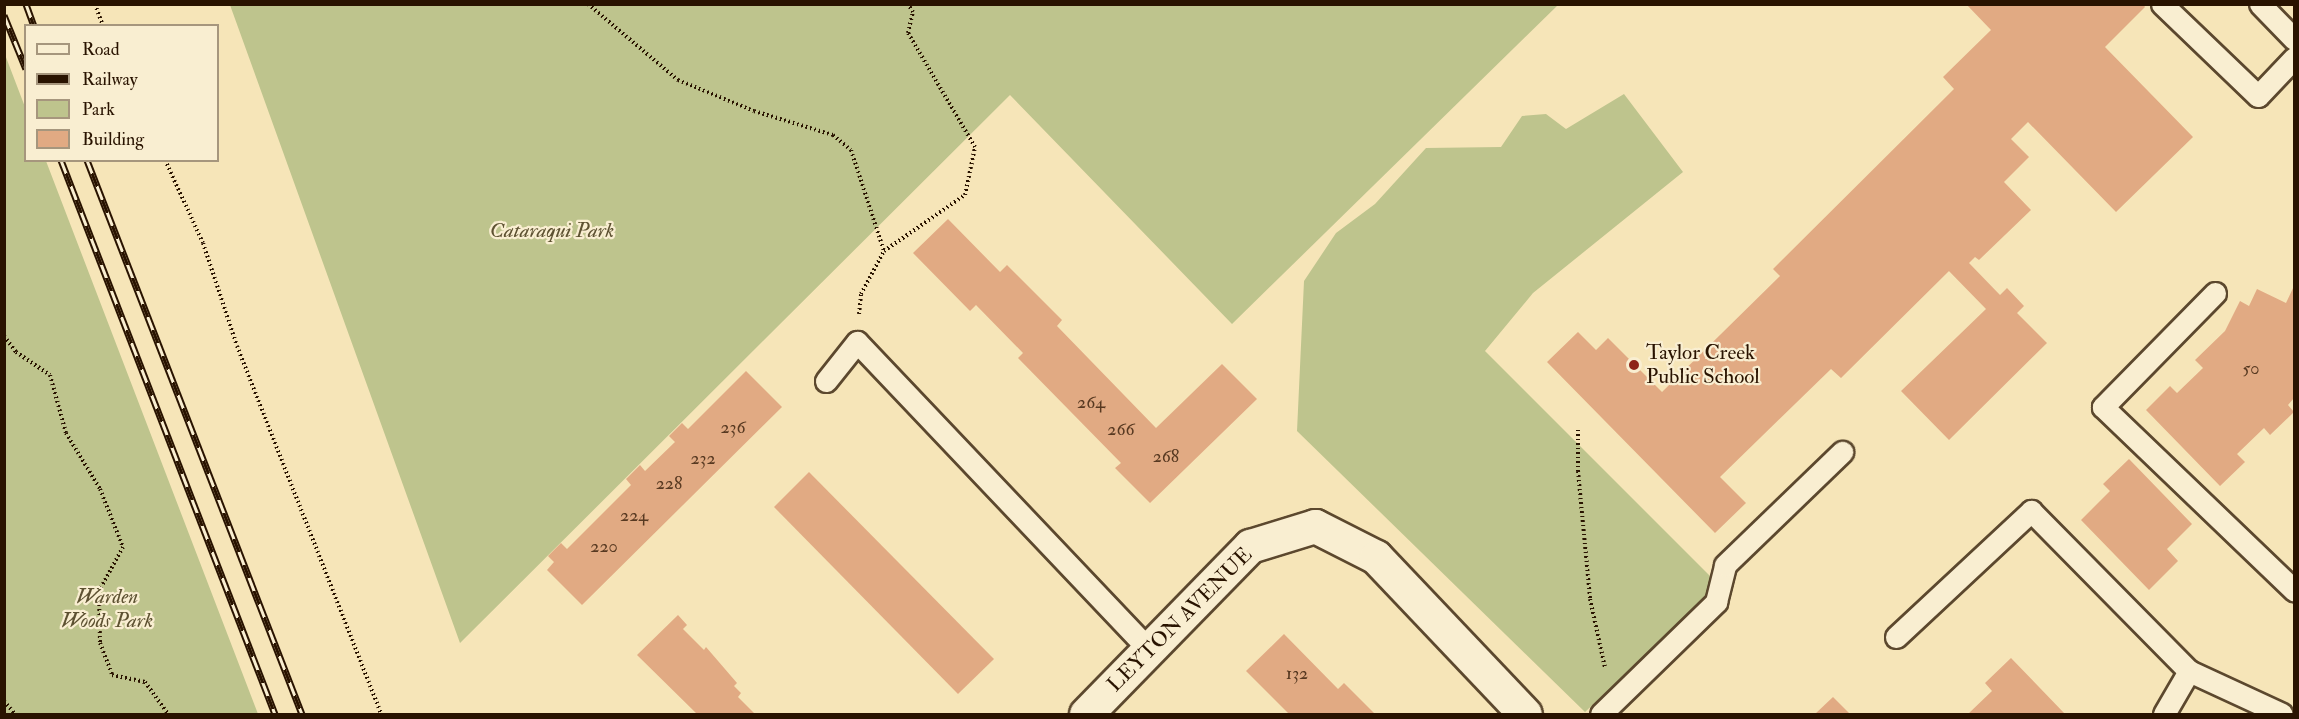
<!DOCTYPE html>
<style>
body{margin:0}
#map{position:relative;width:2299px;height:719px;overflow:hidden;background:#f6e5b8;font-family:"IM FELL Double Pica",serif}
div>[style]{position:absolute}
.green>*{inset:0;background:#bec48d}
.building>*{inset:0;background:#e1aa83}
.path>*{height:4px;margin-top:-2px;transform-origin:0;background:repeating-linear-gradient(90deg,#291300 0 1.5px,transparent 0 4.5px)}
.roads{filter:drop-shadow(2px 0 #5c482e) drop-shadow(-2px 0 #5c482e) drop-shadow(0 2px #5c482e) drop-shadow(0 -2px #5c482e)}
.service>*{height:21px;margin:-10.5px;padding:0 10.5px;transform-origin:10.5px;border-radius:10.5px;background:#f9eed1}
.minor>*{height:33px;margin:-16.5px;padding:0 16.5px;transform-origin:16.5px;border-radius:16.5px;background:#f9eed1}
.rail>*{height:7px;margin-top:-3.5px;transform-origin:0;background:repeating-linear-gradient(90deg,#f9eed1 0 14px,#291300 0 28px);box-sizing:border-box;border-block:2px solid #291300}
.dots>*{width:16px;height:16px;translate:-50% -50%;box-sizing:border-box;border:3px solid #f9eed1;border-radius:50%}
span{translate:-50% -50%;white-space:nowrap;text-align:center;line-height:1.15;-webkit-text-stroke:4.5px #f9eed1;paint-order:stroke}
.number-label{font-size:18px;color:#573921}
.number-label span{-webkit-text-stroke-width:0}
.park-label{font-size:21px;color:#5d5131;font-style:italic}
.poi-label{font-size:21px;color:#291300}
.left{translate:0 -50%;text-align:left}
.street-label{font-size:21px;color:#291300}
.frame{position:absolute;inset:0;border:6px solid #291300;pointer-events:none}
.legend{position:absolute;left:24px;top:24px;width:195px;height:138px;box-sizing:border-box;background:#f9eed1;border:2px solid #a6967d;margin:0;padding:8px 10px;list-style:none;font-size:18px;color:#291300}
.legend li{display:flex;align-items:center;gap:12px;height:30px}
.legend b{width:30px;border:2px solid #a6967d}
</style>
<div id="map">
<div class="green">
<i style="clip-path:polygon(230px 5px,230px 4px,1558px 5px,1232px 324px,1010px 95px,460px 643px)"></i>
<i style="clip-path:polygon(4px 52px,25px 107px,26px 160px,46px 161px,258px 714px,5px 714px)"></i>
<i style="clip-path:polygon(1624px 94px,1683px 172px,1533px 293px,1485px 351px,1720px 586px,1585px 712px,1297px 431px,1304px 281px,1336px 233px,1375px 204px,1426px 148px,1501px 147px,1522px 116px,1546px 114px,1566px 129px)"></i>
</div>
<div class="building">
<i style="clip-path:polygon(1966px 4px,2143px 4px,2145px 7px,2105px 47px,2193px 137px,2116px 212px,2028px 122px,2011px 139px,2029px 157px,2004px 182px,2031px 210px,1979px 260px,1975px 257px,1969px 263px,2000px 295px,2007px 288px,2024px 306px,2017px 313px,2047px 343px,1949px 440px,1901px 391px,1986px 309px,1946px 268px,1949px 271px,1841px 378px,1831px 369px,1720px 477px,1746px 503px,1715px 533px,1547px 362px,1578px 332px,1596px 350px,1608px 338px,1662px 392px,1780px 276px,1773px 269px,1954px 89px,1943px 77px,1991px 30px)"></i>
<i style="clip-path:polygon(948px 219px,1000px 272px,1007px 265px,1062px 320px,1057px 326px,1156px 428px,1222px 364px,1257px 399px,1150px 503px,1115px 468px,1121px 463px,1018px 358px,1023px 353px,976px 305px,970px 311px,913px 253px)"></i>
<i style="clip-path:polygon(2294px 286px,2294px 398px,2288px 405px,2294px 412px,2270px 435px,2264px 428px,2237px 454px,2245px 462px,2220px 486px,2146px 410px,2170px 386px,2177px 393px,2203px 368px,2195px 360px,2225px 331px,2240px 301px,2249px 306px,2257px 289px,2286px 303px)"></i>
<i style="clip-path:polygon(746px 371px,782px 407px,582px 605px,547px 570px,554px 562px,548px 556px,561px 543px,567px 549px,631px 485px,626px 479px,640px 465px,645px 471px,675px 442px,669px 436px,682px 423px,688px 429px)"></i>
<i style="clip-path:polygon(2129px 459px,2192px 524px,2167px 549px,2178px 561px,2149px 590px,2081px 520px,2110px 491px,2103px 484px)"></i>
<i style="clip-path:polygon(809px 472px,994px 659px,958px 694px,774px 507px)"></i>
<i style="clip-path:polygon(678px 615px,687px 625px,683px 629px,704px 650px,706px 647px,737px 683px,734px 686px,741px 693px,738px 697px,755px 714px,697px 714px,637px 655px)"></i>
<i style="clip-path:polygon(1284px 634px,1338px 689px,1344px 683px,1375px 714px,1289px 714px,1246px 671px)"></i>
<i style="clip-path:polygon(2011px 658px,2065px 714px,1968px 714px,1992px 691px,1985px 683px)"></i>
<i style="clip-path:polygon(1833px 697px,1850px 714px,1815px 714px)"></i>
</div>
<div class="path">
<i style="left:95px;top:4px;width:23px;rotate:70deg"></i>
<i style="left:588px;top:4px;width:118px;rotate:40.2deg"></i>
<i style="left:678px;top:80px;width:82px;rotate:22.2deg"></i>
<i style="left:754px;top:111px;width:83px;rotate:16.9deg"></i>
<i style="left:833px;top:135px;width:23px;rotate:40deg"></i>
<i style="left:851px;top:150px;width:106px;rotate:71.9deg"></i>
<i style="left:884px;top:251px;width:98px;rotate:-34.7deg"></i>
<i style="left:965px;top:195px;width:49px;rotate:-78.2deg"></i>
<i style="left:975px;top:147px;width:132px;rotate:-120.4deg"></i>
<i style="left:908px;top:33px;width:22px;rotate:-77deg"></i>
<i style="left:913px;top:12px;width:9px;rotate:-122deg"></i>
<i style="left:165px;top:160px;width:91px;rotate:65.4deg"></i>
<i style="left:203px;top:243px;width:108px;rotate:71.7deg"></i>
<i style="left:237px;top:346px;width:395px;rotate:68.6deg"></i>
<i style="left:859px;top:314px;width:20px;rotate:-84deg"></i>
<i style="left:861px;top:294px;width:49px;rotate:-61.9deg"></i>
<i style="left:4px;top:336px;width:20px;rotate:53deg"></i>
<i style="left:16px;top:352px;width:41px;rotate:34.1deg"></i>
<i style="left:50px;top:375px;width:60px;rotate:74.6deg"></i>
<i style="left:66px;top:433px;width:66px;rotate:58.7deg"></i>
<i style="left:100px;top:489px;width:62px;rotate:68.4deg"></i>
<i style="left:123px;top:547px;width:50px;rotate:118.6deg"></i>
<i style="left:99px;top:591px;width:52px;rotate:88.9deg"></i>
<i style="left:100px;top:643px;width:34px;rotate:69deg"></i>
<i style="left:112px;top:675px;width:34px;rotate:12deg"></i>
<i style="left:145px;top:682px;width:39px;rotate:54deg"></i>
<i style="left:1578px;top:430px;width:41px;rotate:90deg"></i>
<i style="left:1578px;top:471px;width:129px;rotate:84.6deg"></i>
<i style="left:1590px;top:599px;width:71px;rotate:77.7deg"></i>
<i style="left:4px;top:701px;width:17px;rotate:50deg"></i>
</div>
<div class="roads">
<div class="service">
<i style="left:2162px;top:4px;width:133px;rotate:43.8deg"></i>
<i style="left:2258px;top:96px;width:52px;rotate:-46.5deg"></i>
<i style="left:2260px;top:4px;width:49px;rotate:45.8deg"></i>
<i style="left:2215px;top:293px;width:160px;rotate:134.5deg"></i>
<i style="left:2103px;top:407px;width:265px;rotate:43.8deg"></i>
<i style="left:826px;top:381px;width:50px;rotate:-51.5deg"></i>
<i style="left:857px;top:342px;width:424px;rotate:46.5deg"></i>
<i style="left:1896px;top:637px;width:185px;rotate:-43deg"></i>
<i style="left:2031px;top:511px;width:225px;rotate:45.4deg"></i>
<i style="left:2189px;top:671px;width:102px;rotate:24.8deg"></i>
<i style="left:1601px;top:714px;width:161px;rotate:-44.2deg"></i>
<i style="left:1716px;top:602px;width:38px;rotate:-76deg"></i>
<i style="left:1725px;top:565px;width:163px;rotate:-44deg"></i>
<i style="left:2164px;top:714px;width:50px;rotate:-59.8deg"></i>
</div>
<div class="minor">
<i style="left:1086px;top:714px;width:235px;rotate:-45.7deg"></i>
<i style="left:1250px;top:546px;width:68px;rotate:-17.1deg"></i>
<i style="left:1315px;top:526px;width:68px;rotate:26.9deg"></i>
<i style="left:1376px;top:557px;width:216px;rotate:46.5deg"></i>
</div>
</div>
<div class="rail">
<i style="left:26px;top:4px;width:23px;rotate:70deg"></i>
<i style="left:4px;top:15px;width:58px;rotate:67.8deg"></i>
<i style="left:61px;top:160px;width:594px;rotate:68.88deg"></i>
<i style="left:87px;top:160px;width:594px;rotate:68.79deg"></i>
</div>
<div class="dots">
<i style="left:1634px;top:365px;background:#8f2418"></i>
</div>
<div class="number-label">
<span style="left:2251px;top:369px">50</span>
<span style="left:1091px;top:403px">264</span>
<span style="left:733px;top:428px">236</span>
<span style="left:1121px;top:430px">266</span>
<span style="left:1166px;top:457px">268</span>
<span style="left:703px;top:459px">232</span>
<span style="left:669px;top:484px">228</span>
<span style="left:634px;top:516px">224</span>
<span style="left:604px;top:547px">220</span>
<span style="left:1297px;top:674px">132</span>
</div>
<div class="park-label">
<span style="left:552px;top:231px">Cataraqui Park</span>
<span style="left:107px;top:609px">Warden<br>Woods Park</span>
</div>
<div class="poi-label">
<span class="left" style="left:1646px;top:365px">Taylor Creek<br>Public School</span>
</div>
<div class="street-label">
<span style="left:1180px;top:620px;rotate:-45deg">LEYTON AVENUE</span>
</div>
<div class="frame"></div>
<ul class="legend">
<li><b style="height:8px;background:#f9eed1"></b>Road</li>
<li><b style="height:8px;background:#291300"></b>Railway</li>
<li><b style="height:16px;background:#bec48d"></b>Park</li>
<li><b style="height:16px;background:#e1aa83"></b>Building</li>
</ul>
</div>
